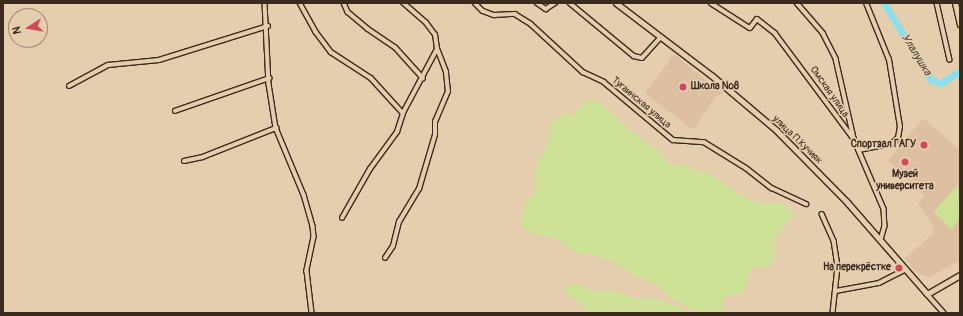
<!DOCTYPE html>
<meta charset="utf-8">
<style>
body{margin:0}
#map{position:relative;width:963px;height:316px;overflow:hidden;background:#e5ceae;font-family:Pangolin,sans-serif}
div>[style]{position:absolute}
.built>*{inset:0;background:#ddc0a1}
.green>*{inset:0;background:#cce196}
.river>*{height:7px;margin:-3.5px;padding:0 3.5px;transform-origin:3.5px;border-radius:3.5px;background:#8fdfea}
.roads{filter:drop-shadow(1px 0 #3b2a1e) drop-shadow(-1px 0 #3b2a1e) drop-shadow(0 1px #3b2a1e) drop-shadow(0 -1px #3b2a1e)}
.street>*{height:3.5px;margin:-1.75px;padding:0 1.75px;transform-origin:1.75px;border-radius:1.75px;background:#e5ceae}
.secondary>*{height:5px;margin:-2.5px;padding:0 2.5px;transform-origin:2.5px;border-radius:2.5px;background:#e5ceae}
.dots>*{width:11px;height:11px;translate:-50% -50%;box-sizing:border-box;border:2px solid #e5ceae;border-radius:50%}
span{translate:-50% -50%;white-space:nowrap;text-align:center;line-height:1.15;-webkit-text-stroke:3px #e5ceae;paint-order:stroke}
.poi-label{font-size:10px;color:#3b2a1e;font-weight:700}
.left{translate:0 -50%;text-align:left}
.right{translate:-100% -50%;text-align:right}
.street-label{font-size:10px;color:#3b2a1e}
.water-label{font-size:11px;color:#433c32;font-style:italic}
.frame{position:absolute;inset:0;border:4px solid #3b2a1e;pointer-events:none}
.north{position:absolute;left:8px;top:8px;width:40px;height:40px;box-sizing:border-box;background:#e5ceae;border:1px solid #a18c74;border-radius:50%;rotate:258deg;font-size:11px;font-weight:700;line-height:16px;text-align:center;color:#3b2a1e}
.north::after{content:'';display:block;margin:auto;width:14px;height:18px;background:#d1495b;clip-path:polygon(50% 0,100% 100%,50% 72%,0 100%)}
</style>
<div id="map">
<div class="built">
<i style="clip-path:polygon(674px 54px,723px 94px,716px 96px,693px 130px,645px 93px)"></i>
<i style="clip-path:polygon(923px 118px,960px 150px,960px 260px,930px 277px,917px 273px,905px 259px,934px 232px,931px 222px,918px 203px,924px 196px,888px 160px)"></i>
</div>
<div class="green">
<i style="clip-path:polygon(590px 100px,599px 102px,633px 133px,660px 152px,668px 164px,682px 165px,715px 177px,735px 192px,757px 203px,783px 204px,791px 209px,792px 218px,778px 233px,773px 246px,775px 256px,771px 264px,763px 268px,759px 266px,750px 269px,745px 292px,725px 297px,722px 301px,724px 313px,692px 310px,670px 297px,656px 284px,633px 275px,616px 263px,592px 254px,577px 253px,557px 239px,529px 232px,521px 226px,525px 202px,536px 192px,536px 167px,548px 146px,552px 121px,565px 114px,575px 115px,580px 106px)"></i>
<i style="clip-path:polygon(958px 184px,960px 219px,951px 229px,934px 212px)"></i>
<i style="clip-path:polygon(570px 285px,584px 286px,593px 292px,614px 291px,633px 298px,658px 299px,677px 306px,687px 313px,584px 313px,586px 308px,566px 293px,566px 288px)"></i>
</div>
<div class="river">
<i style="left:884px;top:3px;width:90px;rotate:58.6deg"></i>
<i style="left:931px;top:80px;width:10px;rotate:17deg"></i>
<i style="left:941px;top:83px;width:22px;rotate:-32deg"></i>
</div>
<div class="roads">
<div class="street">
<i style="left:265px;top:3px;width:81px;rotate:87.2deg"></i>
<i style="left:269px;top:84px;width:45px;rotate:81deg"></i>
<i style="left:276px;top:128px;width:73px;rotate:67.3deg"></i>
<i style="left:304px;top:195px;width:33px;rotate:74deg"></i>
<i style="left:313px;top:227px;width:10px;rotate:84deg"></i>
<i style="left:314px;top:237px;width:35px;rotate:102deg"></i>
<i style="left:307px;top:271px;width:42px;rotate:83.2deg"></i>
<i style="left:300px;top:3px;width:33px;rotate:61deg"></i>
<i style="left:316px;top:32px;width:25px;rotate:53deg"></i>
<i style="left:331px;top:52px;width:48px;rotate:33deg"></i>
<i style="left:371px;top:78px;width:47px;rotate:47.6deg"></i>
<i style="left:344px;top:3px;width:10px;rotate:66deg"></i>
<i style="left:348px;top:12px;width:26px;rotate:40deg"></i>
<i style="left:368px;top:29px;width:32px;rotate:34deg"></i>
<i style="left:395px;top:47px;width:42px;rotate:47.9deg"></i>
<i style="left:475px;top:3px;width:11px;rotate:45deg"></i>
<i style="left:483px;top:11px;width:12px;rotate:20deg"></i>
<i style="left:494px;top:15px;width:21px;rotate:-3deg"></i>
<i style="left:515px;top:14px;width:19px;rotate:32deg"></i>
<i style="left:531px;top:24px;width:71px;rotate:42.7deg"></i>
<i style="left:583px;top:72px;width:23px;rotate:25deg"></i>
<i style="left:604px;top:82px;width:90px;rotate:40deg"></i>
<i style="left:673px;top:140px;width:31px;rotate:4deg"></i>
<i style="left:704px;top:142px;width:49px;rotate:31.8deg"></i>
<i style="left:746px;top:168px;width:33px;rotate:38deg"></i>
<i style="left:772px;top:188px;width:38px;rotate:25deg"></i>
<i style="left:537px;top:3px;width:11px;rotate:34deg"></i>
<i style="left:546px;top:9px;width:11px;rotate:-34deg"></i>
<i style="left:570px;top:3px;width:83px;rotate:39.6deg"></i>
<i style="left:634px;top:56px;width:8px;rotate:14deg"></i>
<i style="left:642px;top:58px;width:27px;rotate:-48deg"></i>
<i style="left:711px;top:3px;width:46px;rotate:32.7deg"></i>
<i style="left:750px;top:28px;width:11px;rotate:-52deg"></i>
<i style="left:757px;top:19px;width:23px;rotate:38deg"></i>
<i style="left:775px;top:33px;width:132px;rotate:53.3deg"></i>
<i style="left:854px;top:139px;width:76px;rotate:66.8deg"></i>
<i style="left:884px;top:209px;width:17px;rotate:87deg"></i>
<i style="left:885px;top:226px;width:15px;rotate:106deg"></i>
<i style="left:797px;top:3px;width:40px;rotate:49deg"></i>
<i style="left:823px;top:33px;width:29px;rotate:63deg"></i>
<i style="left:836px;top:59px;width:81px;rotate:77.2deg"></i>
<i style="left:937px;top:3px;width:58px;rotate:77.2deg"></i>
<i style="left:69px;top:86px;width:44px;rotate:-28.3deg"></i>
<i style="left:108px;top:65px;width:51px;rotate:-5.6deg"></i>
<i style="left:159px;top:60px;width:114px;rotate:-17.3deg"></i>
<i style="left:175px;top:111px;width:100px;rotate:-19.3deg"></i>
<i style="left:859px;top:150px;width:33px;rotate:-11deg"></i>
<i style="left:891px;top:144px;width:9px;rotate:-41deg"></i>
<i style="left:898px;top:138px;width:11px;rotate:-80deg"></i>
<i style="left:900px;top:127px;width:68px;rotate:-99.3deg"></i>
<i style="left:889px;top:60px;width:61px;rotate:-112deg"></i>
<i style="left:184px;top:161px;width:19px;rotate:-12deg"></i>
<i style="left:203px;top:157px;width:79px;rotate:-21.7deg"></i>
<i style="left:822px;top:214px;width:30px;rotate:66deg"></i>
<i style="left:834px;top:241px;width:26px;rotate:81deg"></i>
<i style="left:838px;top:267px;width:46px;rotate:96.2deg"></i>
<i style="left:342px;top:218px;width:56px;rotate:-60.3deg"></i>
<i style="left:370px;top:169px;width:46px;rotate:-53.9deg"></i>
<i style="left:397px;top:132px;width:20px;rotate:-72deg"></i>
<i style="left:403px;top:113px;width:72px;rotate:-62deg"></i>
<i style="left:437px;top:49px;width:14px;rotate:-98deg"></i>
<i style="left:435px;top:35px;width:15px;rotate:-127deg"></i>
<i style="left:426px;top:23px;width:30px;rotate:-139deg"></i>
<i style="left:385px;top:258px;width:14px;rotate:-56deg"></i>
<i style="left:393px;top:246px;width:25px;rotate:-76deg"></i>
<i style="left:399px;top:222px;width:39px;rotate:-59deg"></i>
<i style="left:419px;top:189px;width:56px;rotate:-73.5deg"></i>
<i style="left:435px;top:135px;width:13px;rotate:-90deg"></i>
<i style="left:435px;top:122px;width:33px;rotate:-67deg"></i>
<i style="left:448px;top:92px;width:20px;rotate:-96deg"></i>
<i style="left:446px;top:72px;width:25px;rotate:-111deg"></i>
<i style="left:836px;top:291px;width:44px;rotate:-10.5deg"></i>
<i style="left:879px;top:283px;width:30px;rotate:-27deg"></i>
<i style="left:927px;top:294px;width:25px;rotate:48deg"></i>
</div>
<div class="secondary">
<i style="left:616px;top:3px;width:119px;rotate:37.2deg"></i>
<i style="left:711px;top:75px;width:85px;rotate:40.2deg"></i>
<i style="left:776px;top:130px;width:100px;rotate:45.4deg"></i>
<i style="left:846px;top:201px;width:123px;rotate:48.9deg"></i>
<i style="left:927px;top:294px;width:38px;rotate:-30deg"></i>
<i style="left:955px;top:3px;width:22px;rotate:77deg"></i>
</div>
</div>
<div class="dots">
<i style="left:683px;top:87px;background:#d1495b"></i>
<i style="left:924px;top:145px;background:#d1495b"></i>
<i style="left:905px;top:162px;background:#d1495b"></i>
<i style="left:899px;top:268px;background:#d1495b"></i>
</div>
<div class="poi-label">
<span class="left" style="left:691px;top:87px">Школа №8</span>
<span class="right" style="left:916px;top:145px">Спортзал ГАГУ</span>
<span style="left:905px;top:180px">Музей<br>университета</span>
<span class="right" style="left:891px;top:268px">На перекрёстке</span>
</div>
<div class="street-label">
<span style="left:829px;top:92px;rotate:55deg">Омская улица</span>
<span style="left:641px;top:103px;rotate:40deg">Тугаинская улица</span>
<span style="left:797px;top:140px;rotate:44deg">улица П.Кучияк</span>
</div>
<div class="water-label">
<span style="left:916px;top:55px;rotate:58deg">Улалушка</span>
</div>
<div class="frame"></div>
<div class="north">N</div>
</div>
